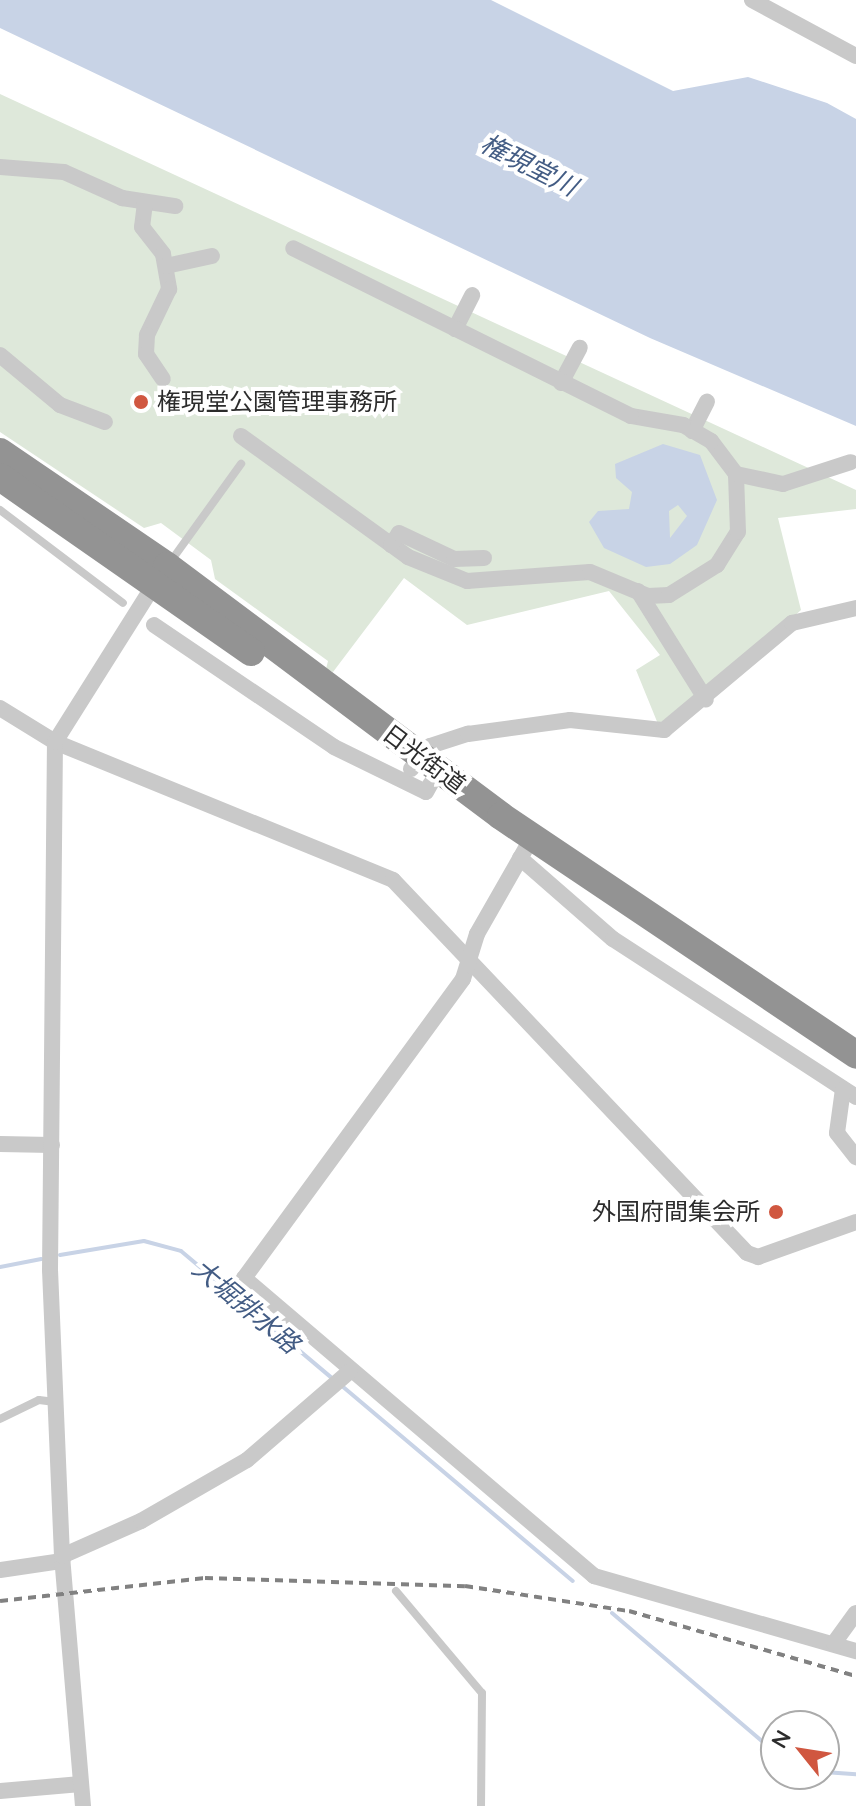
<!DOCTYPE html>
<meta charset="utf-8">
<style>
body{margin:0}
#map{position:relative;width:856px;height:1806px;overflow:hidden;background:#fff;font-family:Quicksand,"Noto Sans JP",sans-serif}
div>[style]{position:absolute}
.green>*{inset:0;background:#dee8da}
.water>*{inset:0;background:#c8d3e6}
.stream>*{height:4px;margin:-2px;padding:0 2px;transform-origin:2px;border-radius:2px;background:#c8d3e6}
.lane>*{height:8px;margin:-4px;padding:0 4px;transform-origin:4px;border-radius:4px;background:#c9c9c9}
.street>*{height:16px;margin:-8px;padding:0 8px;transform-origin:8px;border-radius:8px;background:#c9c9c9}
.highway>*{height:28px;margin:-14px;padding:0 14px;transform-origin:14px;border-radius:14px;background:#939393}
.rail>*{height:4px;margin-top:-2px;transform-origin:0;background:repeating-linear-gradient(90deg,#818181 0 8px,transparent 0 14px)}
.dots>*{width:22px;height:22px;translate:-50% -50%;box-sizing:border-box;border:4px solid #fff;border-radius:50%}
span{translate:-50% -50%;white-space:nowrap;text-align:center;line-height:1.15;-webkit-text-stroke:8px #fff;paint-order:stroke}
.poi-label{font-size:24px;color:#2c2c2c}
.left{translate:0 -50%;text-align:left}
.right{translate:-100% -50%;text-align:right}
.street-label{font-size:24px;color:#2c2c2c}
.water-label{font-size:26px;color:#435c84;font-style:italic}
.north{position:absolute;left:760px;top:1710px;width:80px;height:80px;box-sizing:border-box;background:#fff;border:2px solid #ababab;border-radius:50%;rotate:300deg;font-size:22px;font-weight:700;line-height:32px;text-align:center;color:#2c2c2c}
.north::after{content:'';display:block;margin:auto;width:28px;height:36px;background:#d05740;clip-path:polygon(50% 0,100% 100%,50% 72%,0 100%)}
</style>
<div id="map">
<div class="green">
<i style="clip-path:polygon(0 94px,856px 490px,856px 509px,778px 518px,801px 610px,710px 692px,658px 724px,636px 670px,660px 655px,609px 591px,467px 625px,404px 578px,333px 672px,326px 669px,328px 661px,215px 579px,211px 560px,161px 523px,144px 528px,0 432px)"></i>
</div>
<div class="water">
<i style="clip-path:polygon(0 0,491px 0,673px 91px,748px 77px,827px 103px,856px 119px,856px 426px,650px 338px,0 28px)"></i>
<i style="clip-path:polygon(evenodd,663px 444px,700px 455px,717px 500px,697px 545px,670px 564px,646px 567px,604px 548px,589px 522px,598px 511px,629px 509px,632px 492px,616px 478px,615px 464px,663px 444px,678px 505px,687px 516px,670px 538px,669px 511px,678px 505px)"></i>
</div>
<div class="stream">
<i style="left:60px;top:1255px;width:85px;rotate:-9.5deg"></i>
<i style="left:144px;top:1241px;width:38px;rotate:15deg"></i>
<i style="left:181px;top:1251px;width:197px;rotate:40.1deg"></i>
<i style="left:0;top:1267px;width:42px;rotate:-11deg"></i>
<i style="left:342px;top:1386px;width:302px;rotate:40.2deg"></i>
<i style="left:612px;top:1613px;width:216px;rotate:40.5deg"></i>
<i style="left:824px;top:1772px;width:32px;rotate:4deg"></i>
</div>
<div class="lane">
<i style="left:0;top:510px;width:154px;rotate:37.1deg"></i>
<i style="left:171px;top:561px;width:120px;rotate:-54.2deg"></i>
<i style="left:0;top:1419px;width:43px;rotate:-26deg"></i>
<i style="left:39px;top:1400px;width:16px;rotate:7deg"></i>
<i style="left:396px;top:1591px;width:133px;rotate:49.9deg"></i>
<i style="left:482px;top:1693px;width:113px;rotate:90.5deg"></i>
</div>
<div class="street">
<i style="left:752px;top:0;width:118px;rotate:28.3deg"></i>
<i style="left:0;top:167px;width:64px;rotate:4.5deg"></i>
<i style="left:64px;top:172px;width:64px;rotate:24.1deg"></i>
<i style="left:122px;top:198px;width:54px;rotate:8.6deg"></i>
<i style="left:145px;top:203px;width:24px;rotate:97deg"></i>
<i style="left:142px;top:227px;width:34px;rotate:52deg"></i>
<i style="left:163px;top:254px;width:36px;rotate:80deg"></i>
<i style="left:169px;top:289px;width:51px;rotate:115.6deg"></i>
<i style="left:147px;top:335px;width:19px;rotate:93deg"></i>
<i style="left:146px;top:354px;width:30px;rotate:56deg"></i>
<i style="left:166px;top:266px;width:47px;rotate:-12.3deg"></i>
<i style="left:455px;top:329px;width:38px;rotate:-63deg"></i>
<i style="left:0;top:355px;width:78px;rotate:39.8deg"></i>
<i style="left:60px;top:405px;width:48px;rotate:20.7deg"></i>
<i style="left:561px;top:383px;width:40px;rotate:-62deg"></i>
<i style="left:692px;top:431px;width:33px;rotate:-63deg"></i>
<i style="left:241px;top:436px;width:206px;rotate:35.9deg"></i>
<i style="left:408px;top:557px;width:64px;rotate:22.1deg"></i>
<i style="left:467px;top:581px;width:123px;rotate:-4.2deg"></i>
<i style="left:590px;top:572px;width:63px;rotate:22.5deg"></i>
<i style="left:648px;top:596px;width:21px;rotate:-3deg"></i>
<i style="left:669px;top:595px;width:57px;rotate:-32deg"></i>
<i style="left:717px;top:565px;width:39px;rotate:-58deg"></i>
<i style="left:738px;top:532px;width:58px;rotate:-92deg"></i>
<i style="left:736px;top:474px;width:41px;rotate:-127.1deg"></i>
<i style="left:711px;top:441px;width:32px;rotate:-150deg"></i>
<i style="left:683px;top:425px;width:53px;rotate:-170.2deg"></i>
<i style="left:631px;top:416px;width:377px;rotate:-153.6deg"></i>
<i style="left:736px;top:474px;width:48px;rotate:12deg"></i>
<i style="left:783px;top:484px;width:71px;rotate:-17.9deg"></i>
<i style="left:391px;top:545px;width:14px;rotate:-56deg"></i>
<i style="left:399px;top:533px;width:61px;rotate:25.3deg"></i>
<i style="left:454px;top:559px;width:30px;rotate:-2deg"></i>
<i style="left:638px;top:591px;width:128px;rotate:58deg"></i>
<i style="left:154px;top:625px;width:217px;rotate:34.1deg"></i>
<i style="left:334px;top:747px;width:102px;rotate:26.1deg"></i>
<i style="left:426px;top:792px;width:10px;rotate:-61deg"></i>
<i style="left:0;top:708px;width:65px;rotate:31.7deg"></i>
<i style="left:55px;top:742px;width:365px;rotate:22.2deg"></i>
<i style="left:393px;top:880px;width:514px;rotate:46.5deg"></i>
<i style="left:747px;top:1253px;width:12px;rotate:20deg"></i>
<i style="left:758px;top:1257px;width:104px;rotate:-19.7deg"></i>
<i style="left:411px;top:769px;width:30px;rotate:-50deg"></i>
<i style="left:430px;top:746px;width:40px;rotate:-18deg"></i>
<i style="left:468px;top:734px;width:103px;rotate:-7.8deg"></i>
<i style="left:570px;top:720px;width:95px;rotate:6.1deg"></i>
<i style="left:664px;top:730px;width:167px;rotate:-39.9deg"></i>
<i style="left:792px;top:623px;width:66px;rotate:-13.2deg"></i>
<i style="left:526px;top:848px;width:99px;rotate:119.7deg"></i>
<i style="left:477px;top:934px;width:47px;rotate:107.3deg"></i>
<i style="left:463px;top:979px;width:371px;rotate:126.2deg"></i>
<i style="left:244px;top:1278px;width:460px;rotate:40.4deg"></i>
<i style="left:594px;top:1576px;width:273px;rotate:16deg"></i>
<i style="left:520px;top:858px;width:123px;rotate:41.1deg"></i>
<i style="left:613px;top:939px;width:290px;rotate:33deg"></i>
<i style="left:843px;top:1089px;width:44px;rotate:97.8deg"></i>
<i style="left:837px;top:1133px;width:31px;rotate:52deg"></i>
<i style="left:0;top:1144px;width:52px;rotate:1.1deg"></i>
<i style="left:62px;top:1556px;width:86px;rotate:-23.9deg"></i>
<i style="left:141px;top:1521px;width:122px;rotate:-29.9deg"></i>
<i style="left:247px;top:1460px;width:136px;rotate:-40.8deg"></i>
<i style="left:0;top:1570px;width:63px;rotate:-8.3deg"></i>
<i style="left:834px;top:1643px;width:37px;rotate:-54deg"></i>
<i style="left:0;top:1791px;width:81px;rotate:-4.9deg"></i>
<i style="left:83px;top:1806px;width:251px;rotate:-94.8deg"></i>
<i style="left:62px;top:1556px;width:286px;rotate:-92.4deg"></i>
<i style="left:50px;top:1270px;width:528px;rotate:-89.46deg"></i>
<i style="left:55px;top:742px;width:191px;rotate:-57.8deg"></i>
</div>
<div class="highway">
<i style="left:0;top:452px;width:202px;rotate:34.3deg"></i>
<i style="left:167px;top:566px;width:417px;rotate:36.8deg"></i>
<i style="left:501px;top:816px;width:428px;rotate:33.9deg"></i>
<i style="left:0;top:477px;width:306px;rotate:34.9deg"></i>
</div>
<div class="rail">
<i style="left:0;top:1601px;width:206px;rotate:-6.4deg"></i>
<i style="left:205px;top:1578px;width:260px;rotate:1.8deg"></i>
<i style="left:465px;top:1586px;width:166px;rotate:8.7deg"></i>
<i style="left:629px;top:1611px;width:236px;rotate:16deg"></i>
</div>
<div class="dots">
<i style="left:141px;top:402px;background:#d05740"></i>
<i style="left:776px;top:1212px;background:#d05740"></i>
</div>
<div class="poi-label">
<span class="left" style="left:157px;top:402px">権現堂公園管理事務所</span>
<span class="right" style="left:760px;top:1212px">外国府間集会所</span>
</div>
<div class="street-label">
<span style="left:424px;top:759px;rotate:37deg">日光街道</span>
</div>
<div class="water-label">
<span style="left:529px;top:165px;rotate:27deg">権現堂川</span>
<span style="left:246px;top:1306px;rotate:40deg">大堀排水路</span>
</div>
<div class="north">N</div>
</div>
